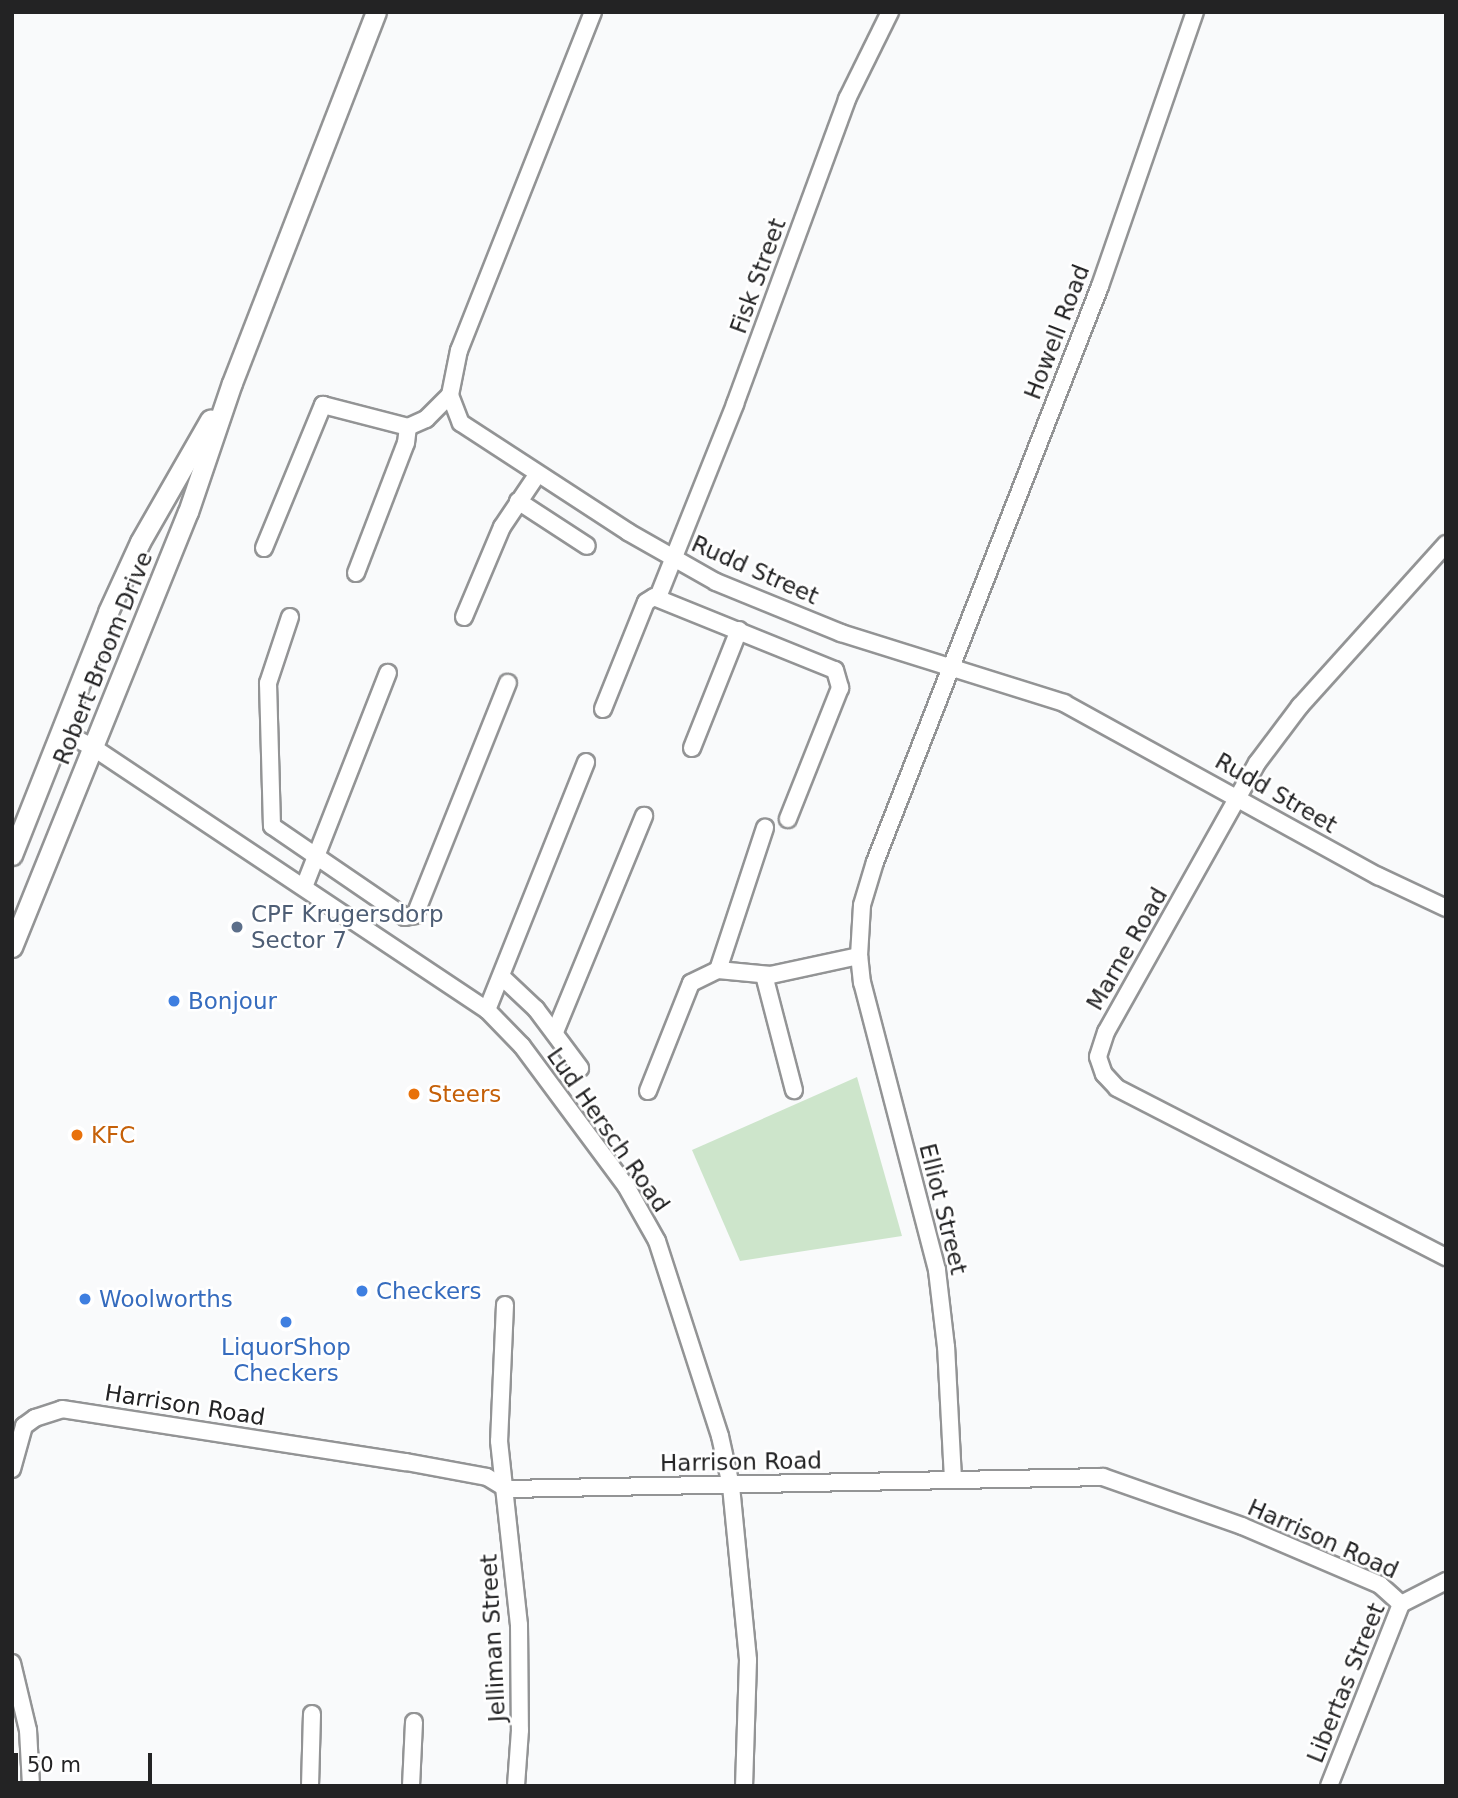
<!DOCTYPE html>
<style>
body{margin:0}
#map{position:relative;width:1458px;height:1798px;overflow:hidden;background:#f9fafb;font-family:"DejaVu Sans",sans-serif}
div>[style]{position:absolute}
.green>*{inset:0;background:#cde5cb}
.roads{filter:drop-shadow(2px 0 #939495) drop-shadow(-2px 0 #939495) drop-shadow(0 2px #939495) drop-shadow(0 -2px #939495)}
.minor>*{height:16px;margin:-8px;padding:0 8px;transform-origin:8px;border-radius:8px;background:#fff}
.tertiary>*{height:19px;margin:-9.5px;padding:0 9.5px;transform-origin:9.5px;border-radius:9.5px;background:#fff}
.dots>*{width:19px;height:19px;translate:-50% -50%;box-sizing:border-box;border:4px solid #fff;border-radius:50%}
span{translate:-50% -50%;white-space:nowrap;text-align:center;line-height:1.15;-webkit-text-stroke:5px #fff;paint-order:stroke}
.street-label{font-size:23px;color:#232324}
.service-label{font-size:23px;color:#4e5e75}
.left{translate:0 -50%;text-align:left}
.shop-label{font-size:23px;color:#366cbe}
.food-label{font-size:23px;color:#c56008}
.frame{position:absolute;inset:0;border:14px solid #232324;pointer-events:none}
.scale{position:absolute;left:14px;top:1753px;width:138px;height:32px;box-sizing:border-box;border:4px solid #232324;border-top:0;padding-left:9px;font-size:21px;line-height:24px;white-space:nowrap;color:#232324;-webkit-text-stroke:5px #fff;paint-order:stroke}
</style>
<div id="map">
<div class="green">
<i style="clip-path:polygon(857px 1077px,902px 1236px,740px 1261px,692px 1150px)"></i>
</div>
<div class="roads">
<div class="minor">
<i style="left:593px;top:12px;width:364px;rotate:111.6deg"></i>
<i style="left:459px;top:350px;width:46px;rotate:101.3deg"></i>
<i style="left:450px;top:395px;width:30px;rotate:69deg"></i>
<i style="left:461px;top:423px;width:199px;rotate:33.1deg"></i>
<i style="left:628px;top:532px;width:101px;rotate:29.6deg"></i>
<i style="left:716px;top:582px;width:135px;rotate:22.2deg"></i>
<i style="left:841px;top:633px;width:234px;rotate:17.4deg"></i>
<i style="left:1064px;top:703px;width:359px;rotate:28.9deg"></i>
<i style="left:1378px;top:876px;width:75px;rotate:25.2deg"></i>
<i style="left:518px;top:501px;width:82px;rotate:33.1deg"></i>
<i style="left:1446px;top:544px;width:218px;rotate:132deg"></i>
<i style="left:1300px;top:706px;width:71px;rotate:127deg"></i>
<i style="left:1257px;top:763px;width:308px;rotate:119.3deg"></i>
<i style="left:1106px;top:1032px;width:26px;rotate:108deg"></i>
<i style="left:1098px;top:1057px;width:18px;rotate:71deg"></i>
<i style="left:1104px;top:1074px;width:19px;rotate:47deg"></i>
<i style="left:1117px;top:1088px;width:370px;rotate:27.2deg"></i>
<i style="left:264px;top:548px;width:155px;rotate:-67.6deg"></i>
<i style="left:323px;top:405px;width:88px;rotate:14.5deg"></i>
<i style="left:408px;top:427px;width:20px;rotate:-24deg"></i>
<i style="left:426px;top:419px;width:34px;rotate:-45deg"></i>
<i style="left:356px;top:573px;width:139px;rotate:-69deg"></i>
<i style="left:406px;top:443px;width:16px;rotate:-83deg"></i>
<i style="left:658px;top:597px;width:208px;rotate:-68.2deg"></i>
<i style="left:735px;top:404px;width:325px;rotate:-69.8deg"></i>
<i style="left:847px;top:99px;width:97px;rotate:-63.7deg"></i>
<i style="left:290px;top:617px;width:70px;rotate:108.4deg"></i>
<i style="left:268px;top:683px;width:143px;rotate:88.4deg"></i>
<i style="left:272px;top:826px;width:161px;rotate:34.4deg"></i>
<i style="left:405px;top:917px;width:10px;rotate:-11deg"></i>
<i style="left:415px;top:915px;width:250px;rotate:-68.2deg"></i>
<i style="left:464px;top:617px;width:98px;rotate:-67.1deg"></i>
<i style="left:502px;top:527px;width:63px;rotate:-56.1deg"></i>
<i style="left:603px;top:709px;width:115px;rotate:-68.1deg"></i>
<i style="left:646px;top:602px;width:9px;rotate:-32deg"></i>
<i style="left:654px;top:597px;width:195px;rotate:22deg"></i>
<i style="left:835px;top:670px;width:19px;rotate:74deg"></i>
<i style="left:840px;top:688px;width:141px;rotate:111.7deg"></i>
<i style="left:63px;top:732px;width:35px;rotate:27deg"></i>
<i style="left:94px;top:748px;width:472px;rotate:33.7deg"></i>
<i style="left:487px;top:1010px;width:50px;rotate:45.8deg"></i>
<i style="left:522px;top:1046px;width:174px;rotate:53.4deg"></i>
<i style="left:626px;top:1186px;width:63px;rotate:60.6deg"></i>
<i style="left:657px;top:1241px;width:205px;rotate:72.1deg"></i>
<i style="left:720px;top:1436px;width:51px;rotate:77.6deg"></i>
<i style="left:731px;top:1486px;width:175px;rotate:84.4deg"></i>
<i style="left:748px;top:1660px;width:126px;rotate:91.8deg"></i>
<i style="left:692px;top:748px;width:127px;rotate:-68.3deg"></i>
<i style="left:304px;top:887px;width:230px;rotate:-68.6deg"></i>
<i style="left:718px;top:970px;width:150px;rotate:-71.7deg"></i>
<i style="left:764px;top:975px;width:119px;rotate:75.4deg"></i>
<i style="left:502px;top:977px;width:47px;rotate:43.3deg"></i>
<i style="left:536px;top:1009px;width:74px;rotate:53.3deg"></i>
<i style="left:487px;top:1010px;width:267px;rotate:-68.2deg"></i>
<i style="left:555px;top:1032px;width:234px;rotate:-67.6deg"></i>
<i style="left:648px;top:1091px;width:116px;rotate:-68.3deg"></i>
<i style="left:691px;top:983px;width:30px;rotate:-26deg"></i>
<i style="left:718px;top:970px;width:53px;rotate:5.4deg"></i>
<i style="left:771px;top:975px;width:90px;rotate:-12.2deg"></i>
<i style="left:505px;top:1305px;width:136px;rotate:92.5deg"></i>
<i style="left:499px;top:1441px;width:185px;rotate:83.8deg"></i>
<i style="left:519px;top:1625px;width:105px;rotate:89.5deg"></i>
<i style="left:520px;top:1730px;width:56px;rotate:94.1deg"></i>
<i style="left:12px;top:1469px;width:45px;rotate:-74.4deg"></i>
<i style="left:24px;top:1426px;width:14px;rotate:-36deg"></i>
<i style="left:35px;top:1418px;width:28px;rotate:-18deg"></i>
<i style="left:62px;top:1409px;width:348px;rotate:8.8deg"></i>
<i style="left:406px;top:1462px;width:82px;rotate:10.5deg"></i>
<i style="left:487px;top:1477px;width:23px;rotate:31deg"></i>
<i style="left:507px;top:1489px;width:596px;rotate:-1.15deg"></i>
<i style="left:1103px;top:1477px;width:147px;rotate:19.4deg"></i>
<i style="left:1242px;top:1526px;width:150px;rotate:23.1deg"></i>
<i style="left:1380px;top:1585px;width:28px;rotate:42deg"></i>
<i style="left:953px;top:1479px;width:132px;rotate:-93deg"></i>
<i style="left:946px;top:1347px;width:78px;rotate:-96.7deg"></i>
<i style="left:937px;top:1270px;width:297px;rotate:-104.6deg"></i>
<i style="left:862px;top:983px;width:27px;rotate:-96deg"></i>
<i style="left:859px;top:956px;width:51px;rotate:-86.6deg"></i>
<i style="left:862px;top:905px;width:45px;rotate:-73.2deg"></i>
<i style="left:875px;top:862px;width:618px;rotate:-68.66deg"></i>
<i style="left:1100px;top:286px;width:290px;rotate:-70.9deg"></i>
<i style="left:12px;top:1663px;width:69px;rotate:76.6deg"></i>
<i style="left:28px;top:1730px;width:56px;rotate:86.9deg"></i>
<i style="left:310px;top:1786px;width:72px;rotate:-88.4deg"></i>
<i style="left:411px;top:1786px;width:64px;rotate:-87.3deg"></i>
<i style="left:1329px;top:1786px;width:196px;rotate:-68.4deg"></i>
<i style="left:1401px;top:1604px;width:51px;rotate:-27.1deg"></i>
</div>
<div class="tertiary">
<i style="left:12px;top:855px;width:261px;rotate:-68.4deg"></i>
<i style="left:108px;top:612px;width:77px;rotate:-65.4deg"></i>
<i style="left:140px;top:542px;width:141px;rotate:-60.2deg"></i>
<i style="left:12px;top:947px;width:469px;rotate:-68deg"></i>
<i style="left:188px;top:512px;width:136px;rotate:-71.2deg"></i>
<i style="left:232px;top:383px;width:398px;rotate:-68.8deg"></i>
</div>
</div>
<div class="dots">
<i style="left:237px;top:927px;background:#5c6f8a"></i>
<i style="left:174px;top:1001px;background:#3f7fe0"></i>
<i style="left:414px;top:1094px;background:#e8710a"></i>
<i style="left:77px;top:1135px;background:#e8710a"></i>
<i style="left:362px;top:1291px;background:#3f7fe0"></i>
<i style="left:85px;top:1299px;background:#3f7fe0"></i>
<i style="left:286px;top:1322px;background:#3f7fe0"></i>
</div>
<div class="street-label">
<span style="left:758px;top:276px;rotate:-70deg">Fisk Street</span>
<span style="left:1057px;top:332px;rotate:-69deg">Howell Road</span>
<span style="left:755px;top:570px;rotate:24deg">Rudd Street</span>
<span style="left:103px;top:658px;rotate:-68deg">Robert Broom Drive</span>
<span style="left:1276px;top:793px;rotate:30deg">Rudd Street</span>
<span style="left:1127px;top:949px;rotate:-60deg">Marne Road</span>
<span style="left:608px;top:1130px;rotate:55deg">Lud Hersch Road</span>
<span style="left:943px;top:1209px;rotate:76deg">Elliot Street</span>
<span style="left:185px;top:1405px;rotate:9deg">Harrison Road</span>
<span style="left:741px;top:1462px;rotate:-1deg">Harrison Road</span>
<span style="left:1323px;top:1539px;rotate:24deg">Harrison Road</span>
<span style="left:493px;top:1638px;rotate:-93deg">Jelliman Street</span>
<span style="left:1346px;top:1683px;rotate:-68deg">Libertas Street</span>
</div>
<div class="service-label">
<span class="left" style="left:251px;top:927px">CPF Krugersdorp<br>Sector 7</span>
</div>
<div class="shop-label">
<span class="left" style="left:188px;top:1001px">Bonjour</span>
<span class="left" style="left:376px;top:1291px">Checkers</span>
<span class="left" style="left:99px;top:1299px">Woolworths</span>
<span style="left:286px;top:1360px">LiquorShop<br>Checkers</span>
</div>
<div class="food-label">
<span class="left" style="left:428px;top:1094px">Steers</span>
<span class="left" style="left:91px;top:1135px">KFC</span>
</div>
<div class="frame"></div>
<div class="scale">50 m</div>
</div>
